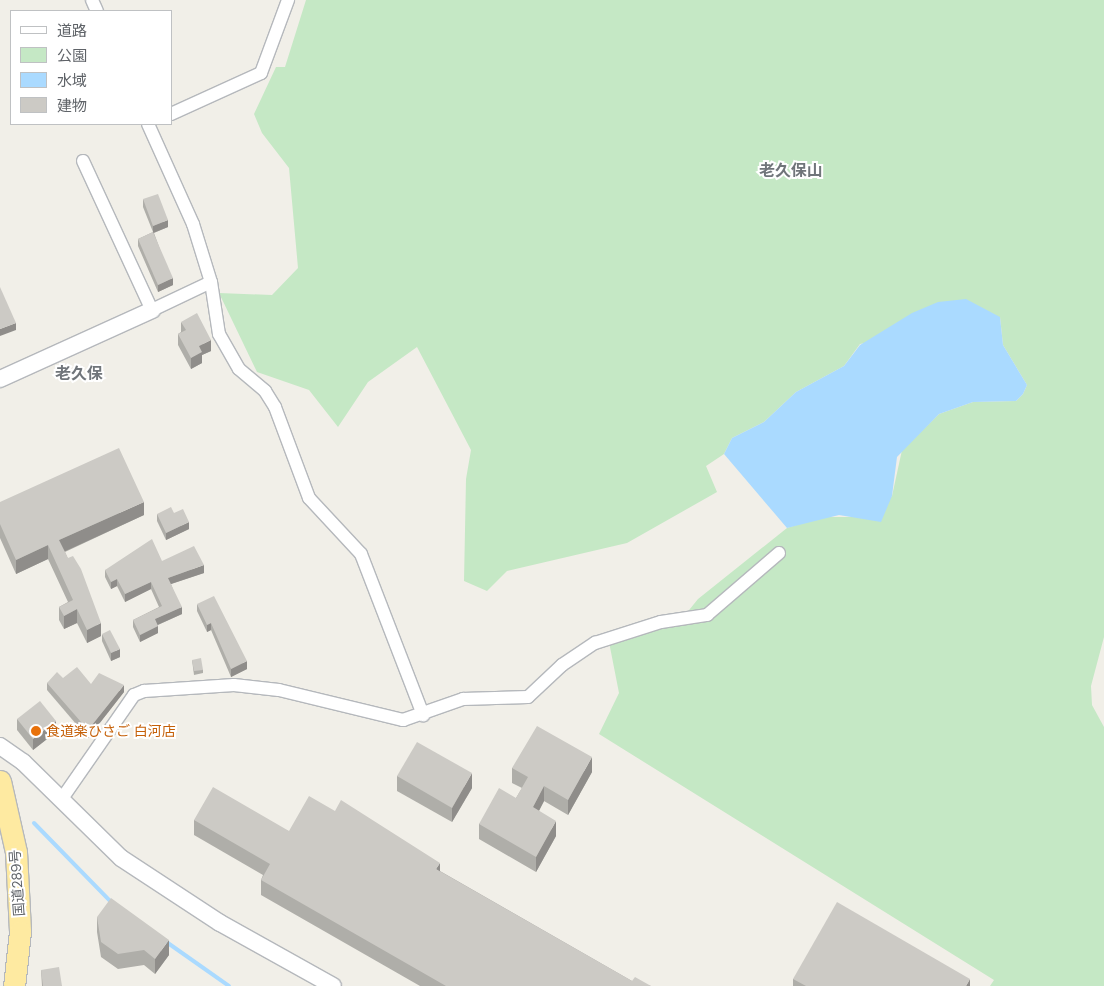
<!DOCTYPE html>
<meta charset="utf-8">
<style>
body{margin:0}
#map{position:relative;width:1104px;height:986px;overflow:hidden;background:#f1efe8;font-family:"DM Sans","Noto Sans JP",sans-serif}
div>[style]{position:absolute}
.green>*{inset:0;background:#c5e8c5}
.water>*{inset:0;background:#aadaff}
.stream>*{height:4px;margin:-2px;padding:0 2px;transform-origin:2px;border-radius:2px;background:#aadaff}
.roads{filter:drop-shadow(1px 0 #b5b8bc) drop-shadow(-1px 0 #b5b8bc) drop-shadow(0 1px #b5b8bc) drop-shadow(0 -1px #b5b8bc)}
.minor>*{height:12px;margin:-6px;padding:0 6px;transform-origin:6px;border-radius:6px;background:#fff}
.tertiary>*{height:16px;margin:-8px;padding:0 8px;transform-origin:8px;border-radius:8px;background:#fff}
.trunk>*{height:21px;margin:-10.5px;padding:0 10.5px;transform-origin:10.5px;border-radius:10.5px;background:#feeaa1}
.wall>*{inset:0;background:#afaea9}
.shaded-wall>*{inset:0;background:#8f8d8a}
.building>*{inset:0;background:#cccac5}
.dots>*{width:14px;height:14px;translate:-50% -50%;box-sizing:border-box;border:2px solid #fff;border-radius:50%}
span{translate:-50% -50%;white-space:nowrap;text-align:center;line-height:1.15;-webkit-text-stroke:4px #fff;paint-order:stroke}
.food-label{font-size:14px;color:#c56008}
.left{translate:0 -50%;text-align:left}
.street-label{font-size:14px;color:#5f6368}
.quarter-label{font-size:16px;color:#70757a;font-weight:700}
.legend{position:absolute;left:10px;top:10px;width:162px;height:115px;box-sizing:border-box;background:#fff;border:1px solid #bfc1c3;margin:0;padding:6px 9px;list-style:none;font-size:15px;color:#5f6368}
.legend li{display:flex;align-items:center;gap:10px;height:25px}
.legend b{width:25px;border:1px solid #bfc1c3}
</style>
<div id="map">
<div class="green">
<i style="clip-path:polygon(306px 0,1104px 0,1104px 637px,1091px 686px,1092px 705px,1104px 727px,1104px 986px,990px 986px,994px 980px,599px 734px,619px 693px,609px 642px,677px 625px,698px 599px,787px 528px,821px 517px,866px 517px,892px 496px,902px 450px,939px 414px,973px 402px,1016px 401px,1023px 394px,1027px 385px,1003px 345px,1000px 317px,860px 344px,844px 366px,796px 392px,764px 422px,732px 438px,724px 454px,706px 466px,717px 492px,627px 543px,507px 571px,487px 591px,464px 581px,466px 479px,471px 450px,417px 347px,368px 382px,338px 427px,309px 390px,257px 372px,219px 293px,272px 295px,298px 268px,289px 168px,262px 133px,254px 114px,276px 67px,285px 67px)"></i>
</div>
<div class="water">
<i style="clip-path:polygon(966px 299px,1000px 317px,1003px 345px,1027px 385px,1023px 394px,1016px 401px,973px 402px,939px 414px,897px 457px,892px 496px,881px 522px,839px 515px,787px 528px,724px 454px,732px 438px,764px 422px,796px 392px,844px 366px,860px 345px,912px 313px,938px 302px)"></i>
</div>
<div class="stream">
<i style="left:34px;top:823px;width:113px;rotate:45.7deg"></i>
<i style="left:165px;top:941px;width:78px;rotate:35.1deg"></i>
</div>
<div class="roads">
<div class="minor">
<i style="left:92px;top:0;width:12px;rotate:66deg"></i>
<i style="left:171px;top:114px;width:99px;rotate:-24.5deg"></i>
<i style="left:261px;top:73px;width:78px;rotate:-69.7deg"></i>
<i style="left:148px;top:124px;width:110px;rotate:65.8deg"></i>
<i style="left:193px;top:224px;width:61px;rotate:72.8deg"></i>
<i style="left:211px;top:282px;width:53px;rotate:81.3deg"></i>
<i style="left:219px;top:334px;width:40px;rotate:60.3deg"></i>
<i style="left:239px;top:369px;width:34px;rotate:40deg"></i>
<i style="left:265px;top:391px;width:19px;rotate:58deg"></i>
<i style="left:275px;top:407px;width:97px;rotate:69.5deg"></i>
<i style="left:309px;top:498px;width:76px;rotate:47.1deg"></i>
<i style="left:361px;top:554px;width:173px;rotate:68.9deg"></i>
<i style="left:83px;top:161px;width:164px;rotate:65.2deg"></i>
<i style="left:152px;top:310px;width:65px;rotate:-25.4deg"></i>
<i style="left:61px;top:800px;width:128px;rotate:-55.2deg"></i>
<i style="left:134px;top:695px;width:11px;rotate:-22deg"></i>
<i style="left:144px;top:691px;width:90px;rotate:-3.8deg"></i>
<i style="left:234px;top:685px;width:45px;rotate:6.3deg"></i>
<i style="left:279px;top:690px;width:128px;rotate:13.6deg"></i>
<i style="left:403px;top:720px;width:64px;rotate:-19.3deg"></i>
<i style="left:463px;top:699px;width:65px;rotate:-1.8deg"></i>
<i style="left:528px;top:697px;width:47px;rotate:-43.3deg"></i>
<i style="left:562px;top:665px;width:40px;rotate:-34deg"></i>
<i style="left:595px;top:643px;width:69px;rotate:-17.7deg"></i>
<i style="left:661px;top:622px;width:47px;rotate:-8.7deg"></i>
<i style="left:707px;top:615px;width:95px;rotate:-40.7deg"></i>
</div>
<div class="tertiary">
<i style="left:0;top:379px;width:167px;rotate:-24.4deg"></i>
<i style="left:0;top:746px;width:28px;rotate:35deg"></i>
<i style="left:23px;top:762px;width:137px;rotate:44.4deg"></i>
<i style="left:121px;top:858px;width:118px;rotate:33.3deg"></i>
<i style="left:220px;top:923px;width:129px;rotate:29.1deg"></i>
</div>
<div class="trunk">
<i style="left:0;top:781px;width:73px;rotate:77.3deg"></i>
<i style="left:16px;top:852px;width:80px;rotate:87.1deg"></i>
<i style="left:20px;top:932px;width:54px;rotate:96.3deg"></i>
</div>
</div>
<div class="wall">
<i style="clip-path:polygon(143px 199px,168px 227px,154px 233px,173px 285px,158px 292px,138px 246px,138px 239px,153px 232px,143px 207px)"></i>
<i style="clip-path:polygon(181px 322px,211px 351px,202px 355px,202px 363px,191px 369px,178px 345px,178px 334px,181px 332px)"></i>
<i style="clip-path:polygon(0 502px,144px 515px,65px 552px,101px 636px,87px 643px,77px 623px,64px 629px,59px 620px,59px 607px,68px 602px,48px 559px,16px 574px,0 538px)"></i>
<i style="clip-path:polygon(157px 514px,189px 529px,166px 540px,157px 521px)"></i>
<i style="clip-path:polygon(162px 561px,204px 573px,171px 584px,182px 614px,158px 625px,158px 633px,140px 642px,133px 627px,133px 620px,159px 607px,151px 589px,125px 602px,117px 586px,111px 589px,105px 577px,105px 570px)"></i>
<i style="clip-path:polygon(197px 604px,247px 669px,231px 677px,211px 630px,207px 632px,197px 611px)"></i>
<i style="clip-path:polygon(102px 634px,120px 657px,111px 661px,102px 641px)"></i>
<i style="clip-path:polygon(192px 660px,203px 670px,203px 673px,194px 675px)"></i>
<i style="clip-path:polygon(63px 678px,124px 692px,88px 738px,47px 690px,47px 683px)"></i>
<i style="clip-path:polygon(17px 719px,56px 732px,33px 750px,17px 730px)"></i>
<i style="clip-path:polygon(512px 768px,592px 772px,568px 815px,544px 801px,539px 811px,556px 836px,536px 872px,479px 839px,479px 824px,516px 798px,522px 788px,512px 783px)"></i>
<i style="clip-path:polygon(397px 776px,472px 788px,452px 822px,397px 791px)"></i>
<i style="clip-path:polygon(194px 820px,289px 831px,440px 871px,632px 981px,651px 986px,420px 986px,261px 895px,261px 880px,263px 875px,194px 835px)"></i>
<i style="clip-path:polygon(97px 917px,169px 955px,155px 974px,144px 965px,118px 969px,101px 957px,97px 932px)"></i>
<i style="clip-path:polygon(41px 970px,62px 986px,42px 986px)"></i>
<i style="clip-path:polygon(793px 979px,970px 986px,793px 986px)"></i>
</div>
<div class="shaded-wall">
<i style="clip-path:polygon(168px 220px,168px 227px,153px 233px,153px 226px)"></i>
<i style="clip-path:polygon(173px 278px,173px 285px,158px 292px,158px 285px)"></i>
<i style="clip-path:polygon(16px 323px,16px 330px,0 336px,0 329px)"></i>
<i style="clip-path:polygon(211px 340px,211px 351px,202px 355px,202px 363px,191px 369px,191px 358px,199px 346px)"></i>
<i style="clip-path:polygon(144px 502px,144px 515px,59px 554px,59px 540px)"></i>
<i style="clip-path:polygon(189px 522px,189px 529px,166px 540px,166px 533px)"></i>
<i style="clip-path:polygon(48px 545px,48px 559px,16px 574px,16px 560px)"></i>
<i style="clip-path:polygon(204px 565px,204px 573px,168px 585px,168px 578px)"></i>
<i style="clip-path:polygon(117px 579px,117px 586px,111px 589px,111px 582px)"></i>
<i style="clip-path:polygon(151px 582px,151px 589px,125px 602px,125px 594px)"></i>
<i style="clip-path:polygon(182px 607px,182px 614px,155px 626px,155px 619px)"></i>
<i style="clip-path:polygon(77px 609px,77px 623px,64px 629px,64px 616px)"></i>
<i style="clip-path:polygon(101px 623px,101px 636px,87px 643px,87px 630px)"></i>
<i style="clip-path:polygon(211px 623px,211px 630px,207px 632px,207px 625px)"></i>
<i style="clip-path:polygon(158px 626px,158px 633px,140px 642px,140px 635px)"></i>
<i style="clip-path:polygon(120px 649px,120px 657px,111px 661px,111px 653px)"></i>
<i style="clip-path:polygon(247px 661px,247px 669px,231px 677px,231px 669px)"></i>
<i style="clip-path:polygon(124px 685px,124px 692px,88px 738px,88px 730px)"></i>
<i style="clip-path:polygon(56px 721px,56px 732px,33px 750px,33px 739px)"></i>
<i style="clip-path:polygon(592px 757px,592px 772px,568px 815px,568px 800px)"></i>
<i style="clip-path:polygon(472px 773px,472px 788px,452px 822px,452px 808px)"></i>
<i style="clip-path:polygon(544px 786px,544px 801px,533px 822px,533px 807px)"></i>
<i style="clip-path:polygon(556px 821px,556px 836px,536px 872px,536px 857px)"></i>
<i style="clip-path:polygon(440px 863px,440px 877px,436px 869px)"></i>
<i style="clip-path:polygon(169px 940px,169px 955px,155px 974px,155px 959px)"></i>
<i style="clip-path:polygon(970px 979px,970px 986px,966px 986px)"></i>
</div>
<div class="building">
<i style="clip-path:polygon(158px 194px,168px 220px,153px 226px,143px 199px)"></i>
<i style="clip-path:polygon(153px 232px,173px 278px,158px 285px,138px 239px)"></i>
<i style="clip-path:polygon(0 287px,16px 323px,0 329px)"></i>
<i style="clip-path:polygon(197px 313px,211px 340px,199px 346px,202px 352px,191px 358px,178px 334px,186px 330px,181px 322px)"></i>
<i style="clip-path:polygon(119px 448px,144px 502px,59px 540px,68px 558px,73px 556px,81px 569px,101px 623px,87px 630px,77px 609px,64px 616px,59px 607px,73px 600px,48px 545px,16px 560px,0 524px,0 502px)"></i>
<i style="clip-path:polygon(171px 507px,174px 513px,183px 509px,189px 522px,166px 533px,157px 514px)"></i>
<i style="clip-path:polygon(152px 539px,162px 561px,194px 546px,204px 565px,168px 578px,182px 607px,155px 619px,158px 626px,140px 635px,133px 620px,162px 606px,151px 582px,125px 594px,117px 579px,111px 582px,105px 570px)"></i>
<i style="clip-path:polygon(214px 596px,247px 661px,231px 669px,211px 623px,207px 625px,197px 604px)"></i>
<i style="clip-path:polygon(110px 630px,120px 649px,111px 653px,102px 634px)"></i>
<i style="clip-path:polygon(201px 658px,203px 670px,194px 671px,192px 660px)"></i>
<i style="clip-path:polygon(77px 667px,91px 684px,99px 673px,124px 685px,88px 730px,47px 683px,57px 672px,63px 678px)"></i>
<i style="clip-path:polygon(40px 701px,56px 721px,33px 739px,17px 719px)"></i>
<i style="clip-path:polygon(537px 726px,592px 757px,568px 800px,544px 786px,533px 807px,556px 821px,536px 857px,479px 824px,499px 788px,516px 798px,528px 777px,512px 768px)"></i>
<i style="clip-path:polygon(417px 742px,472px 773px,452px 808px,397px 776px)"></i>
<i style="clip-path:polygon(213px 787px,289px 831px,309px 796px,335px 811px,341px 800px,440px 863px,436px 869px,632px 981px,635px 977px,651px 986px,446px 986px,261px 880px,270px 864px,194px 820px)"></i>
<i style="clip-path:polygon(111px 898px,169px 940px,155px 959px,144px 950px,118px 954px,101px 942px,97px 917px)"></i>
<i style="clip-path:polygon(837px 902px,970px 979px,966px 986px,806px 986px,793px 979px)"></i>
<i style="clip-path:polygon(59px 967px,62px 986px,43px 986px,41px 970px)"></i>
</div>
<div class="dots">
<i style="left:36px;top:731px;background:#e8710a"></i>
</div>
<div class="food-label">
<span class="left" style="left:46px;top:731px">食道楽ひさご 白河店</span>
</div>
<div class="street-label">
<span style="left:17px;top:883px;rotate:-94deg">国道289号</span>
</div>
<div class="quarter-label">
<span style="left:791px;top:171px">老久保山</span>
<span style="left:79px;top:374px">老久保</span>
</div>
<ul class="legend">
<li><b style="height:6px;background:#fff"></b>道路</li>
<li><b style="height:14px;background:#c5e8c5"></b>公園</li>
<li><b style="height:14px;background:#aadaff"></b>水域</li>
<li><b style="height:14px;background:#cccac5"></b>建物</li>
</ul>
</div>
